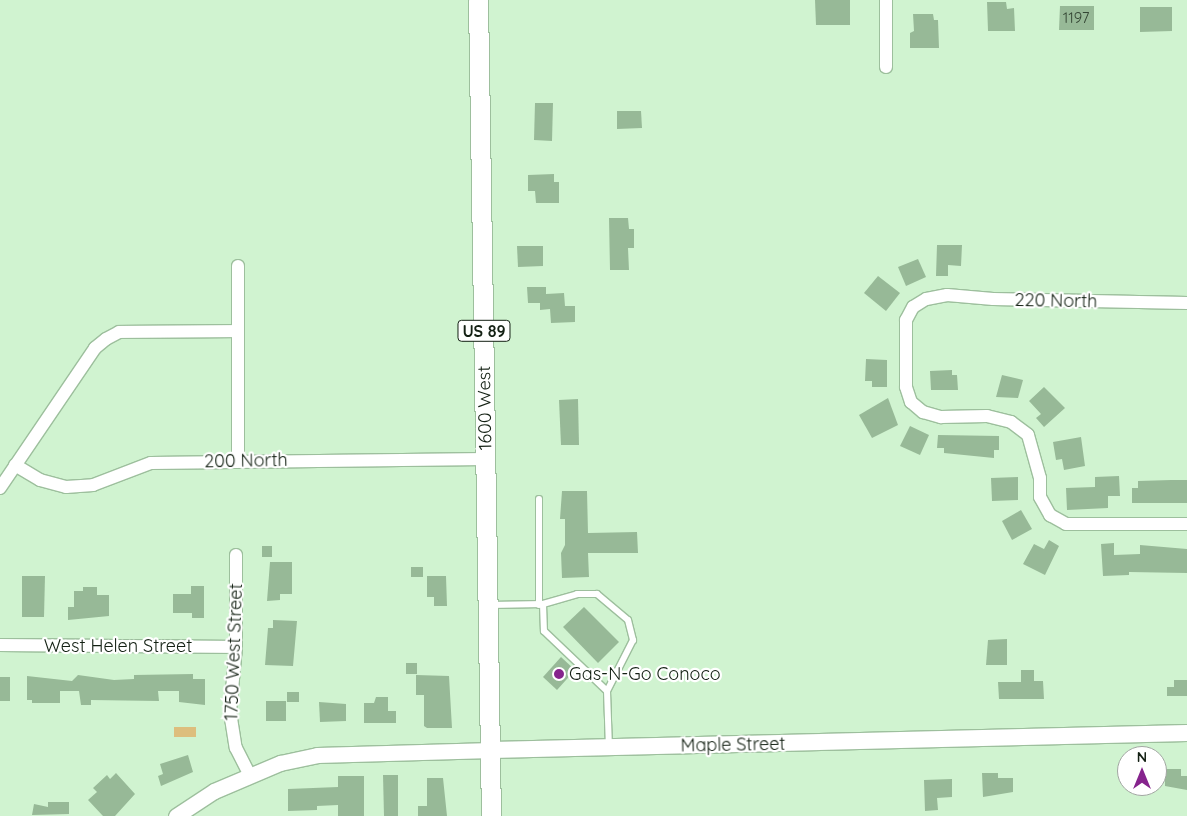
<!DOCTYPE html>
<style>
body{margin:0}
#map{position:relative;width:1187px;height:816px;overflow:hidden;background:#d0f3d0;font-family:Quicksand,sans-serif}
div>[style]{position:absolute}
.green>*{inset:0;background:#ddbe7d}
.building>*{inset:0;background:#97b997}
.roads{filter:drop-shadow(1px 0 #9dbf9d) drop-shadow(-1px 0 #9dbf9d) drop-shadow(0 1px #9dbf9d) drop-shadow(0 -1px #9dbf9d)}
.service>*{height:6px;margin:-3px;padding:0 3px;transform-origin:3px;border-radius:3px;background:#fff}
.minor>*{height:12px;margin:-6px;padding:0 6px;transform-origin:6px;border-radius:6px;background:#fff}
.tertiary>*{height:15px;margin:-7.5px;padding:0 7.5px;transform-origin:7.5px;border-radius:7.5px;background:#fff}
.secondary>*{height:16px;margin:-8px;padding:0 8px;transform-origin:8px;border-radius:8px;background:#fff}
.primary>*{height:19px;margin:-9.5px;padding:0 9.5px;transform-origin:9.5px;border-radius:9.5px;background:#fff}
.dots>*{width:14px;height:14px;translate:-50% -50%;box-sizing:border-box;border:2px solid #fff;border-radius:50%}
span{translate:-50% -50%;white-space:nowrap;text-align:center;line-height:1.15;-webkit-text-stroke:4.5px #fff;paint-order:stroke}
.number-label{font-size:15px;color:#344634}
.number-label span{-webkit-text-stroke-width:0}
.shield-label span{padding:1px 4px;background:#fff;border:1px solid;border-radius:4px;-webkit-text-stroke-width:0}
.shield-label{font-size:16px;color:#132013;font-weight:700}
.street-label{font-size:18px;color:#132013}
.poi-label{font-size:18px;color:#132013}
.left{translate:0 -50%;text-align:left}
.north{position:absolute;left:1117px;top:746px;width:50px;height:50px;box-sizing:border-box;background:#fff;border:1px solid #a1a6a1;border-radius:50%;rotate:0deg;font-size:14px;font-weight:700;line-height:20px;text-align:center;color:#132013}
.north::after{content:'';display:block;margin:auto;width:18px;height:22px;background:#86248d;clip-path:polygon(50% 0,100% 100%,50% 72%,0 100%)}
</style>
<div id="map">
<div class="green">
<i style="clip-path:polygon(196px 727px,196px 737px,174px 737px,174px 727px)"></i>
</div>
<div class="building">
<i style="clip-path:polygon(815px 0,850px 0,850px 25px,816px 25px)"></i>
<i style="clip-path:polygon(987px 2px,1006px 2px,1007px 9px,1014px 8px,1015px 31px,988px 31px)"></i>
<i style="clip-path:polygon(1060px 6px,1094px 6px,1094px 30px,1059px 30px)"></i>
<i style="clip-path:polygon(1140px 7px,1172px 7px,1172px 31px,1140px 32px)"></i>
<i style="clip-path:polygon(913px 14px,933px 14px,934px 20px,938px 20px,939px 48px,910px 48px,910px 33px,914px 31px)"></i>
<i style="clip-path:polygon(535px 103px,553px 103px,552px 141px,534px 140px)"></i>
<i style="clip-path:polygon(617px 111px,641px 111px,642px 128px,617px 129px)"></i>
<i style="clip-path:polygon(554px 174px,554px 182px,559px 182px,559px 203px,536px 203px,535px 191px,528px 191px,528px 175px)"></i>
<i style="clip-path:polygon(609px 218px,628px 218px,629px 229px,634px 229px,634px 248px,628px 248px,629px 270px,610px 270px)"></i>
<i style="clip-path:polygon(937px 245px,962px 245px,961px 266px,948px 265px,948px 276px,936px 276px)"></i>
<i style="clip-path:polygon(517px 246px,543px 246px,543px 266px,518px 267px)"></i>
<i style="clip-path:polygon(918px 259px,926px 277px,906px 286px,898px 267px)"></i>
<i style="clip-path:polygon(878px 276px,900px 293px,886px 311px,864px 293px)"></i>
<i style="clip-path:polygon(527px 287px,546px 287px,546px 294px,564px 293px,565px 306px,575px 306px,575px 322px,551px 323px,550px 309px,540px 310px,540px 303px,528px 303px)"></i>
<i style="clip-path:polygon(866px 359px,887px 360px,887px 387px,872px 387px,872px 381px,865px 381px)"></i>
<i style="clip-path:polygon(952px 370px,952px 375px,957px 375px,958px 390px,931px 390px,930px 371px)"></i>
<i style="clip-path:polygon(1002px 375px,1023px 380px,1018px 398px,996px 397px)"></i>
<i style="clip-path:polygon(1044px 387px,1065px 408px,1044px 427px,1036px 418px,1041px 414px,1029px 401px)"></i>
<i style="clip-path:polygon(888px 398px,898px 425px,872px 438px,859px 415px)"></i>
<i style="clip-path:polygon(578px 399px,579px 445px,561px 445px,559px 400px)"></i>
<i style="clip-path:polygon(910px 426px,929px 435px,920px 455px,900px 446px)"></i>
<i style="clip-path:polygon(938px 435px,999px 436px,999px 450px,994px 450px,994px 458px,944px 453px,944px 448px,937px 448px)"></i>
<i style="clip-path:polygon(1081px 437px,1085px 466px,1064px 470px,1062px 459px,1056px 460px,1053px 442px)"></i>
<i style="clip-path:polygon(1119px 476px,1120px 496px,1108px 496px,1108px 508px,1067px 510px,1066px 488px,1095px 487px,1095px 477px)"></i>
<i style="clip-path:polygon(1018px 477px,1018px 500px,992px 501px,991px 478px)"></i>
<i style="clip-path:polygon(1171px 480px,1187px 480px,1187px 503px,1132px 503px,1132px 488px,1138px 488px,1138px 481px)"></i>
<i style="clip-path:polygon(562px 491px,587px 491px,588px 533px,637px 532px,638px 553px,588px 553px,589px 577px,562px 578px,561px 553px,565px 545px,565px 519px,560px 519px)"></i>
<i style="clip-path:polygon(1021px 510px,1032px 529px,1012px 540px,1002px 521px)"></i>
<i style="clip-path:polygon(1049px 540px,1059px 546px,1045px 575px,1023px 564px,1034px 544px,1044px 549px)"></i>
<i style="clip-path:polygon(1114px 543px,1114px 555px,1140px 554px,1140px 545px,1187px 549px,1187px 573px,1129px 572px,1129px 575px,1103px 576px,1101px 544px)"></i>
<i style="clip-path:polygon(262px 546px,272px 546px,272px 557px,262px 557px)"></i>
<i style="clip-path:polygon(270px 562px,292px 562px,292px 594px,280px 594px,280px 600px,267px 601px)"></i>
<i style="clip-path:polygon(411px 567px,423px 567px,423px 577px,411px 577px)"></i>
<i style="clip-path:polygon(22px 576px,45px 576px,44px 617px,22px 617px)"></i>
<i style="clip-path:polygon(427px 576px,446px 576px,447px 606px,434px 606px,434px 597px,427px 597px)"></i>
<i style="clip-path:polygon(191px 586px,204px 586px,204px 618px,192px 618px,192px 613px,173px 613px,173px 594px,191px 594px)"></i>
<i style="clip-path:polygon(83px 587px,97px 587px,97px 595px,109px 595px,109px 616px,68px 620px,68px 607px,74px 607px,74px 591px,83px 591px)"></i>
<i style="clip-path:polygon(584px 607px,619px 642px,598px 663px,563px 627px)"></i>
<i style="clip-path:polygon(273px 620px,297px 621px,293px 666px,265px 665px,268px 628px,273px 628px)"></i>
<i style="clip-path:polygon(1007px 639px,1007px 665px,986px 665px,988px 640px)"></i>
<i style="clip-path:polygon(561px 657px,575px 670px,557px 690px,543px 677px)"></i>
<i style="clip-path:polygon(406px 663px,417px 663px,417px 674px,406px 674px)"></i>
<i style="clip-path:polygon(1021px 670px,1034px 670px,1034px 681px,1043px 681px,1044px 699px,999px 699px,998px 682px,1021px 682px)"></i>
<i style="clip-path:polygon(193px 674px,193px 679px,205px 679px,205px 705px,179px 702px,179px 691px,158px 691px,159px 701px,91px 700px,91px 705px,81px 705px,79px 691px,60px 691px,60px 703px,32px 703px,32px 700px,27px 700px,27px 676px,72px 681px,78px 675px,114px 680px,134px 679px,134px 675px)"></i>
<i style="clip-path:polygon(416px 675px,449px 676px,452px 728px,427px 728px,424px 726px,424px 695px,416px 695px)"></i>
<i style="clip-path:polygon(0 677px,10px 677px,10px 701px,0 701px)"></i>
<i style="clip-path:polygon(1174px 680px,1187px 680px,1187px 696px,1167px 696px,1167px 687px,1174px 687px)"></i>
<i style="clip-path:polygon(287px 692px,299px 692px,299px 702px,287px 702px)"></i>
<i style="clip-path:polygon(376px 697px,388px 697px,388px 711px,396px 711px,396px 723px,364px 723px,364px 703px,374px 703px)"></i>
<i style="clip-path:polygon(266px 701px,286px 701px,286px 721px,266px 721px)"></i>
<i style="clip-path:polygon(319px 702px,346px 704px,346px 721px,320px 722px)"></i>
<i style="clip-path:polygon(188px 755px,193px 772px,161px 786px,158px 776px,163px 774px,160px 764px)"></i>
<i style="clip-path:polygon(1165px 769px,1181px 769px,1181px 776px,1187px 776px,1187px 790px,1165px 786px)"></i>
<i style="clip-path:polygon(116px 773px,135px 794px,115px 816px,103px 816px,88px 800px,97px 792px,93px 788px,107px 775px,110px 779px)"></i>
<i style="clip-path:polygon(982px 773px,998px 773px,998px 778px,1013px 778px,1013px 792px,983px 797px)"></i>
<i style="clip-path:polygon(383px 775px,398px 775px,398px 816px,384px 816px)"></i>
<i style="clip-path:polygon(338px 776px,364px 776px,364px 816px,338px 816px,338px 805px,317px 806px,317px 810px,288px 811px,288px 789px,338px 787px)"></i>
<i style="clip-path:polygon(427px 778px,443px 778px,447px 816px,418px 816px,418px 806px,427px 806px)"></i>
<i style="clip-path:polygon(952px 779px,952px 797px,937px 798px,938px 810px,925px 811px,924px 780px)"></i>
<i style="clip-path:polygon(48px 802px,69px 802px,69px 814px,32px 815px,34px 804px,48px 807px)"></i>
</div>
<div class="roads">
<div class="service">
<i style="left:539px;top:499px;width:106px;rotate:90deg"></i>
<i style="left:543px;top:604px;width:27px;rotate:88deg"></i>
<i style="left:544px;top:631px;width:87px;rotate:43.6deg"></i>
<i style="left:490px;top:605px;width:53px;rotate:-1.1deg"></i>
<i style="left:543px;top:604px;width:35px;rotate:-16deg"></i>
<i style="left:577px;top:594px;width:20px"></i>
<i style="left:597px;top:594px;width:40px;rotate:40deg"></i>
<i style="left:628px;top:620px;width:21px;rotate:76deg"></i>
<i style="left:633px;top:640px;width:57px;rotate:117deg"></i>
<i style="left:607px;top:691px;width:57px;rotate:88deg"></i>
</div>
<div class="minor">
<i style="left:886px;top:0;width:67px;rotate:90deg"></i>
<i style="left:238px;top:266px;width:194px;rotate:90deg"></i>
<i style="left:1187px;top:303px;width:194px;rotate:-178.8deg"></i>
<i style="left:993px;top:299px;width:46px;rotate:-175deg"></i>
<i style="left:947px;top:295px;width:21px;rotate:169deg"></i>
<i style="left:926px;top:299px;width:15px;rotate:148deg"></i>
<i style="left:913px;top:307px;width:15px;rotate:118deg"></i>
<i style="left:906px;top:320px;width:67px;rotate:90deg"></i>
<i style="left:906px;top:387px;width:16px;rotate:72deg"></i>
<i style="left:911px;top:402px;width:16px;rotate:40deg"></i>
<i style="left:923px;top:412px;width:19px;rotate:16deg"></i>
<i style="left:941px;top:417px;width:46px;rotate:-1.2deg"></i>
<i style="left:987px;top:416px;width:25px;rotate:14deg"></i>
<i style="left:1011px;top:422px;width:21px;rotate:37deg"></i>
<i style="left:1028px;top:435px;width:45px;rotate:74.4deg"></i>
<i style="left:1040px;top:478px;width:19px;rotate:90deg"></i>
<i style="left:1040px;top:497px;width:21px;rotate:61deg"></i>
<i style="left:1050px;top:515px;width:18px;rotate:29deg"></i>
<i style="left:1066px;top:524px;width:121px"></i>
<i style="left:15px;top:465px;width:29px;rotate:31deg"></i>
<i style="left:40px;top:480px;width:27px;rotate:15deg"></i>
<i style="left:66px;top:487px;width:27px;rotate:-4deg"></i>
<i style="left:93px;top:485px;width:62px;rotate:-20.8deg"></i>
<i style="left:151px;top:463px;width:335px;rotate:-0.7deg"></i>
<i style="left:0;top:488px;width:169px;rotate:-55.8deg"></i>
<i style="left:95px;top:348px;width:14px;rotate:-39deg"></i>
<i style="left:106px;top:339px;width:15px;rotate:-28deg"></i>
<i style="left:119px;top:332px;width:119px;rotate:-0.5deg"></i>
<i style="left:236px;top:555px;width:92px;rotate:90deg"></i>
<i style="left:236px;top:647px;width:65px;rotate:95.3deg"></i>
<i style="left:230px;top:712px;width:36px;rotate:81deg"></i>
<i style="left:236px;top:748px;width:30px;rotate:63deg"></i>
<i style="left:0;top:645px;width:236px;rotate:0.5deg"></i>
</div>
<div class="tertiary">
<i style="left:176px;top:816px;width:45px;rotate:-33.3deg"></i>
<i style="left:214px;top:791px;width:72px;rotate:-23deg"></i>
<i style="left:280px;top:763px;width:38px;rotate:-12deg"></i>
<i style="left:317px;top:755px;width:175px;rotate:-1.6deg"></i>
</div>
<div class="secondary">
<i style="left:492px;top:750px;width:695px;rotate:-1.4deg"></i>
</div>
<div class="primary">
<i style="left:478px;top:0;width:816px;rotate:89.09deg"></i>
</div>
</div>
<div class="dots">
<i style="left:559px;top:674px;background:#86248d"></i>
</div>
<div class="number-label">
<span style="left:1076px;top:18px">1197</span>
</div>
<div class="shield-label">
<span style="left:484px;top:331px">US 89</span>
</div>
<div class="street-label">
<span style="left:1056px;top:301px;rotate:1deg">220 North</span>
<span style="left:485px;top:408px;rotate:-91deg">1600 West</span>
<span style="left:246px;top:461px;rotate:-1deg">200 North</span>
<span style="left:118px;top:646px">West Helen Street</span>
<span style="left:234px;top:652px;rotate:-88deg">1750 West Street</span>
<span style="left:733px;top:745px;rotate:-1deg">Maple Street</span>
</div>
<div class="poi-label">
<span class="left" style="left:569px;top:674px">Gas-N-Go Conoco</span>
</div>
<div class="north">N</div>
</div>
